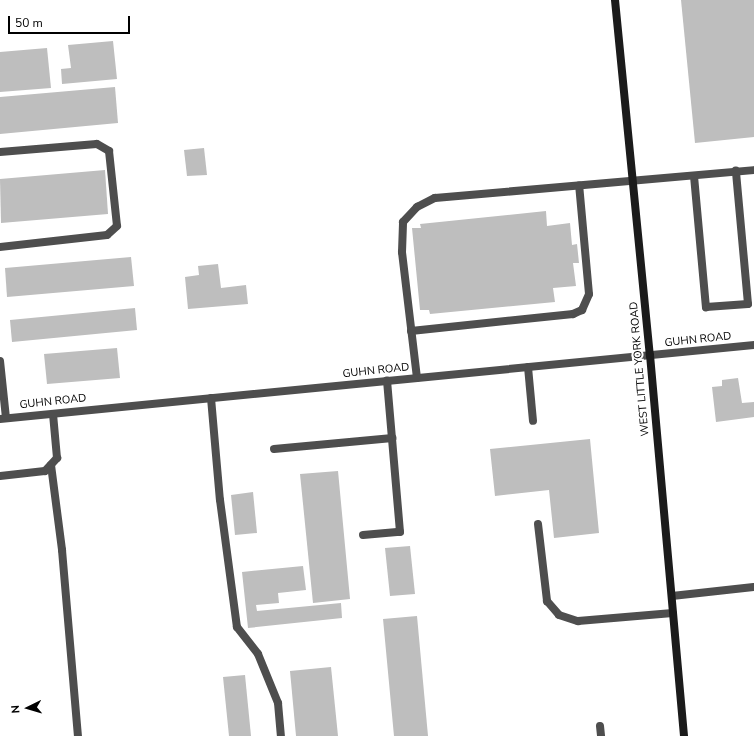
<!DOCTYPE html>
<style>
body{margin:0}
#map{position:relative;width:754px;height:736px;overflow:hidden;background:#fff;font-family:"Nunito Sans",sans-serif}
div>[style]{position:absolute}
.building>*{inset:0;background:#bebebe}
.service>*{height:8px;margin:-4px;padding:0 4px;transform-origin:4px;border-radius:4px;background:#4e4e4e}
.tertiary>*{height:8px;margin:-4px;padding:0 4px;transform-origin:4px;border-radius:4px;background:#4e4e4e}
.secondary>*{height:8px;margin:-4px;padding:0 4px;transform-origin:4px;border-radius:4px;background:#1b1b1b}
span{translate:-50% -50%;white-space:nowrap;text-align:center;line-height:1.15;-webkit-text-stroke:4px #fff;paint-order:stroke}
.street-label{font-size:11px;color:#000}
.north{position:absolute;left:8px;top:688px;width:40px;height:40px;-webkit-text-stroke:3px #fff;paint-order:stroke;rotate:265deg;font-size:11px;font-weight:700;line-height:16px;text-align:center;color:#000}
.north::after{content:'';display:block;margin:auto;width:14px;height:18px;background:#000;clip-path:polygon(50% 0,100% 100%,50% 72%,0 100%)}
.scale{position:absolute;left:8px;top:16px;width:122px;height:18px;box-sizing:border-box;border:2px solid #000;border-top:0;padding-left:5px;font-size:12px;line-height:14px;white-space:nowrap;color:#000;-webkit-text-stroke:3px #fff;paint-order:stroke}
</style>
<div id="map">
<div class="building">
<i style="clip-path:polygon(681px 0,754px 0,754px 137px,695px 143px)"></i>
<i style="clip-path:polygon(113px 41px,117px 79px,62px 84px,61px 69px,71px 68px,68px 45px)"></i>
<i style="clip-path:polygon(47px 48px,51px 88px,0 92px,0 52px)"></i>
<i style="clip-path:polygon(115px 87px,118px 123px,0 134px,0 97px)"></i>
<i style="clip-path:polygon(204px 148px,207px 175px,187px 176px,184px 150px)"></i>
<i style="clip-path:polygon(105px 170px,108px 214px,1px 223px,0 179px)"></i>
<i style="clip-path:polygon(546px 211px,547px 226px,570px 223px,572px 245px,577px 244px,579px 263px,573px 263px,576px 286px,553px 288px,555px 302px,430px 314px,429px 310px,420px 310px,412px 228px,421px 228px,420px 224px)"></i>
<i style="clip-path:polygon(131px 257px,134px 286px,7px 297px,5px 268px)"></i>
<i style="clip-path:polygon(218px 264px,221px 288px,246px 285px,248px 304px,188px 309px,185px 277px,199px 275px,198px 266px)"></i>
<i style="clip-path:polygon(135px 308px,137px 330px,12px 342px,10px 320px)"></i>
<i style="clip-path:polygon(117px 348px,120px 378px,47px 384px,44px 354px)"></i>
<i style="clip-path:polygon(738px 378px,742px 403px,754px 402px,754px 417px,716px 422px,712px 387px,722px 386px,722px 380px)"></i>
<i style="clip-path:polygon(590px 439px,599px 533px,554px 538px,549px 490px,495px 496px,490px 449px)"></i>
<i style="clip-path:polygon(338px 471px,350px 599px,313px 603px,300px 474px)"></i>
<i style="clip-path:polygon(253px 492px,257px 533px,235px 535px,231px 495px)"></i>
<i style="clip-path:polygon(410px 546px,415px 594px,390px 596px,385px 548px)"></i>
<i style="clip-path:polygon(303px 566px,306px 590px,278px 593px,279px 603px,256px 605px,257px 611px,341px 603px,342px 618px,248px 628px,242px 572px)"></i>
<i style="clip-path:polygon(417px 616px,428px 736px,394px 736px,383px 619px)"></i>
<i style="clip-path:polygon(331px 667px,338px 736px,296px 736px,290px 671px)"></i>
<i style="clip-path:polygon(245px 675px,251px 736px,229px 736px,223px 677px)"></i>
</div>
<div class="service">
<i style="left:0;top:152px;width:97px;rotate:-4.7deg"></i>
<i style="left:97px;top:144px;width:14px;rotate:30deg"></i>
<i style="left:109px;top:151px;width:75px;rotate:83.9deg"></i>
<i style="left:117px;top:226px;width:13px;rotate:138deg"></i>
<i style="left:107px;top:235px;width:108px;rotate:173.6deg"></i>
<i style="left:694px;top:176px;width:132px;rotate:84.8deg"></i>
<i style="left:706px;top:307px;width:42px;rotate:-4.1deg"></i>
<i style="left:748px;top:304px;width:134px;rotate:-95.2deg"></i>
<i style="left:411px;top:331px;width:163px;rotate:-6deg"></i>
<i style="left:573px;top:314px;width:10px;rotate:-24deg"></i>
<i style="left:582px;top:310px;width:17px;rotate:-66deg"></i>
<i style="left:589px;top:294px;width:109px;rotate:-95.2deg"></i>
<i style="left:0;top:361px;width:57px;rotate:84deg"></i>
<i style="left:528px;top:367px;width:54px;rotate:84.7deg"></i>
<i style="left:417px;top:378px;width:127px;rotate:-96.8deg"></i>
<i style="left:402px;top:252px;width:30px;rotate:-88deg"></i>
<i style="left:403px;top:222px;width:21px;rotate:-47deg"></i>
<i style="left:417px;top:207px;width:20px;rotate:-27deg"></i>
<i style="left:435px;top:198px;width:320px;rotate:-5deg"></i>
<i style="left:211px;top:398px;width:102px;rotate:85deg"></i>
<i style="left:220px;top:500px;width:128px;rotate:82.4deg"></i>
<i style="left:237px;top:627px;width:34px;rotate:52deg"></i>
<i style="left:258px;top:654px;width:53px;rotate:67.8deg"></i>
<i style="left:278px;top:703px;width:33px;rotate:85deg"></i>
<i style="left:274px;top:449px;width:119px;rotate:-5.3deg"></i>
<i style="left:51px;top:465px;width:86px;rotate:82.6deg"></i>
<i style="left:62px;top:550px;width:187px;rotate:85.1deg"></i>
<i style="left:0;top:476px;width:45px;rotate:-6.3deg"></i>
<i style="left:45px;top:471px;width:18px;rotate:-47deg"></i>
<i style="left:57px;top:458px;width:44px;rotate:-95.2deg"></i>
<i style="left:538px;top:524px;width:78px;rotate:83.3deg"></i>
<i style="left:547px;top:601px;width:18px;rotate:49deg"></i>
<i style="left:559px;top:615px;width:20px;rotate:18deg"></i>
<i style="left:578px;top:621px;width:95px;rotate:-4.8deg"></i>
<i style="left:363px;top:535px;width:37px;rotate:-5deg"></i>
<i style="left:400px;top:532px;width:152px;rotate:-94.9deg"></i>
<i style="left:672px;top:596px;width:82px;rotate:-6.3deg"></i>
<i style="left:600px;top:726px;width:10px;rotate:84deg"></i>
</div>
<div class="tertiary">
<i style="left:0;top:419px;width:758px;rotate:-5.61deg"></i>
</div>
<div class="secondary">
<i style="left:615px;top:0;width:357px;rotate:84.4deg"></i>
<i style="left:650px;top:355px;width:383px;rotate:84.9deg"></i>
</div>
<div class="street-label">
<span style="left:698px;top:340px;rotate:-6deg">GUHN ROAD</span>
<span style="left:640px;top:369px;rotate:-95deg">WEST LITTLE YORK ROAD</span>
<span style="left:376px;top:371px;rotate:-6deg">GUHN ROAD</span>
<span style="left:53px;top:402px;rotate:-6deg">GUHN ROAD</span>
</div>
<div class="north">N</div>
<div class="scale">50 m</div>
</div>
